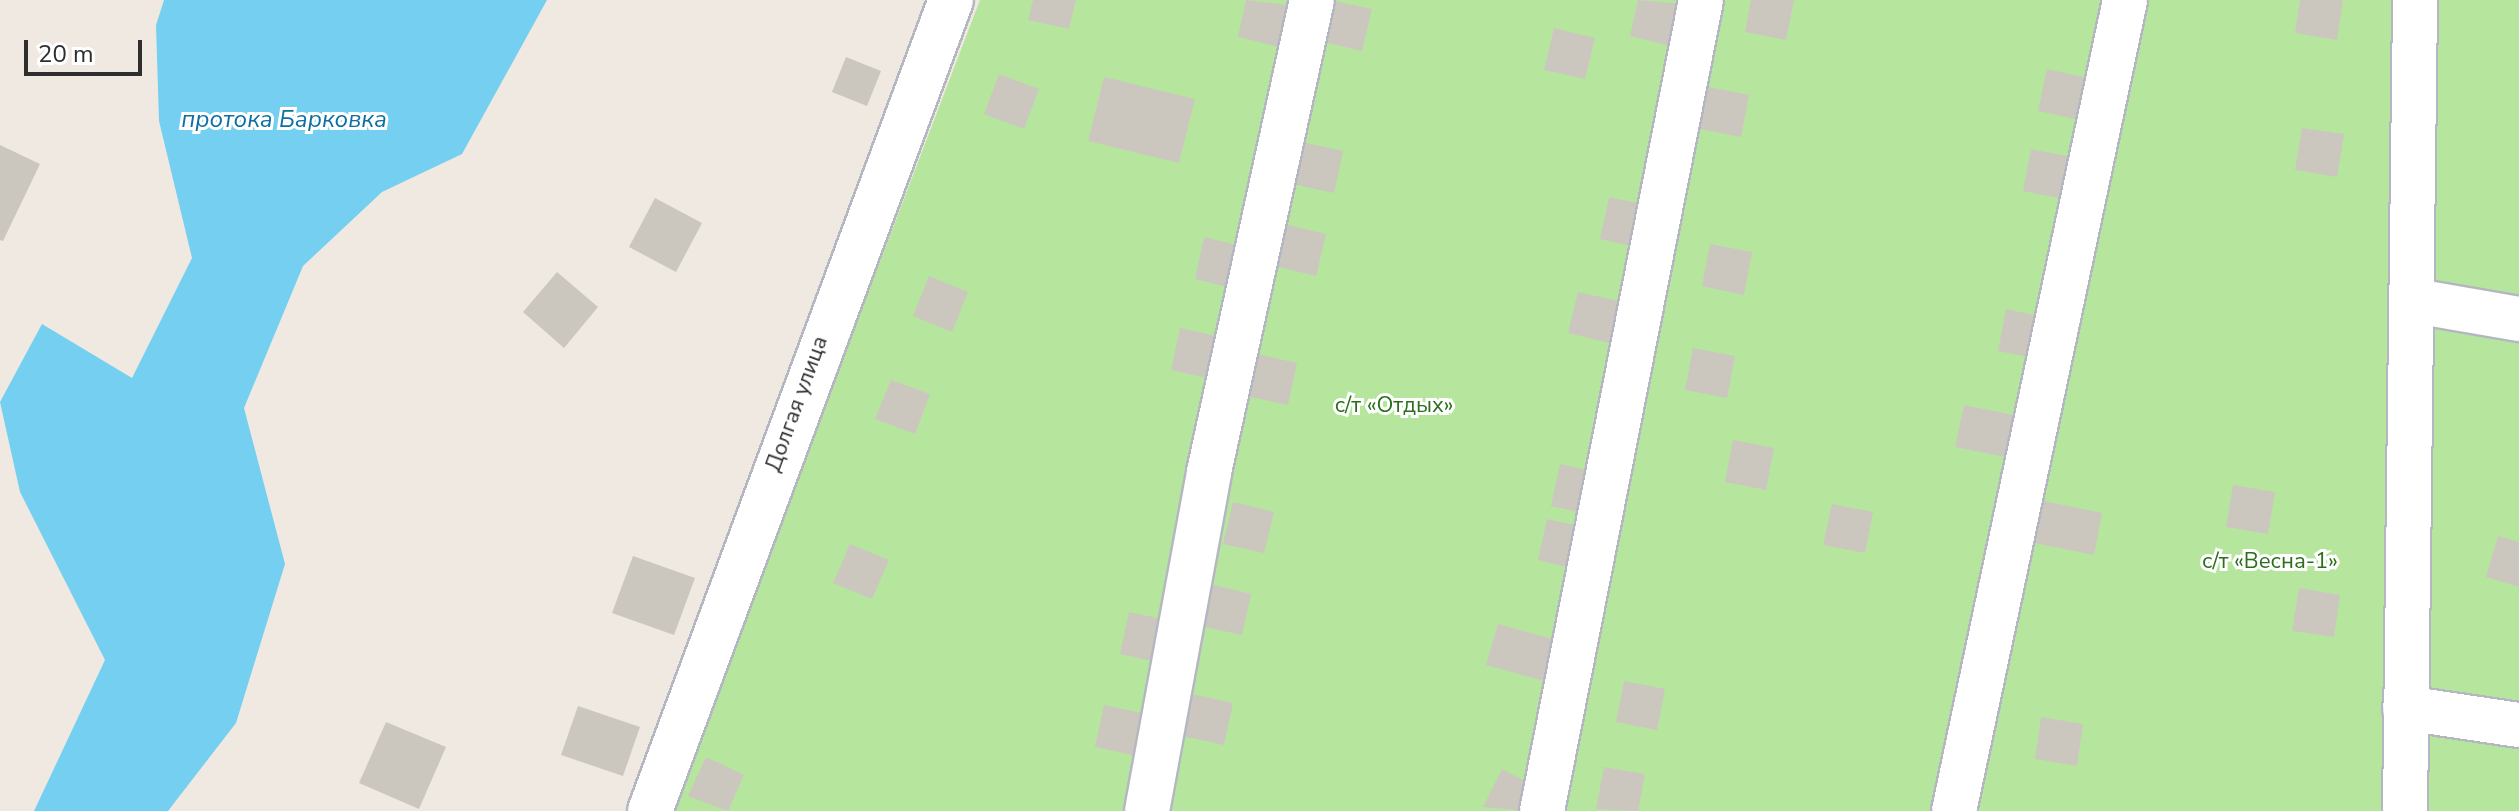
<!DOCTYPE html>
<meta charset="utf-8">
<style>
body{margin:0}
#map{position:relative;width:2519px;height:811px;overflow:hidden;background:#efe9e1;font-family:"Nunito Sans",sans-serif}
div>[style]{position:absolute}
.green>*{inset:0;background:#b6e59e}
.water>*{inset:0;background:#75cff0}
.building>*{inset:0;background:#cbc7bf}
.roads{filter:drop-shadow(2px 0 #b4b7c1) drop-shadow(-2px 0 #b4b7c1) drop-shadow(0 2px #b4b7c1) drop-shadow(0 -2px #b4b7c1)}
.minor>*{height:44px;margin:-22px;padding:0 22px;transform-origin:22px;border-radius:22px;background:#fff}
span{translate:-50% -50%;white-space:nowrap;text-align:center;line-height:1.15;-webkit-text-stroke:6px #fff;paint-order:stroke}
.street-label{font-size:22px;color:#2e2e2e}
.park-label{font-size:22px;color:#2c6e1b}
.water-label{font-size:24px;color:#0d6fa3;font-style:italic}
.scale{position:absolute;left:24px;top:40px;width:118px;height:36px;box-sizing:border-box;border:4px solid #2e2e2e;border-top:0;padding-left:10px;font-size:24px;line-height:28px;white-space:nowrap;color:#2e2e2e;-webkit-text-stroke:6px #fff;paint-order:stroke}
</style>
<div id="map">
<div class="green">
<i style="clip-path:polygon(980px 0,2119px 0,1947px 811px,670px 811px)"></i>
<i style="clip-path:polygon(2137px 0,2519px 0,2519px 811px,1963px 811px)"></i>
</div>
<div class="water">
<i style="clip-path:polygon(164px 0,547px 0,462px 154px,382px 192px,303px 266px,244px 408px,285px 564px,236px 723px,168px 811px,34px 811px,105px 660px,20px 492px,0 402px,42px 324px,132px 378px,192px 258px,159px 121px,156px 25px)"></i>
</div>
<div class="building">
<i style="clip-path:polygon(1033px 0,1076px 0,1069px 29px,1028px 20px)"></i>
<i style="clip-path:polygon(1246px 0,1288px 5px,1279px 47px,1238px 37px)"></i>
<i style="clip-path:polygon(1330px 0,1372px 9px,1362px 51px,1320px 41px)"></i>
<i style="clip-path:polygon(1638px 0,1681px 4px,1671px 46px,1630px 36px)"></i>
<i style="clip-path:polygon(1751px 0,1794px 0,1786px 40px,1745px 32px)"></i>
<i style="clip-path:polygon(2300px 0,2343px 0,2337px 40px,2295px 33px)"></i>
<i style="clip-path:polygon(1554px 28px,1595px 38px,1585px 79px,1544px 70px)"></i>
<i style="clip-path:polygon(846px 57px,881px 71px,867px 106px,832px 92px)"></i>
<i style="clip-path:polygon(2047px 69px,2087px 78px,2080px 120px,2038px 111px)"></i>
<i style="clip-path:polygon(999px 74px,1039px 89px,1024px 129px,984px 114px)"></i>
<i style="clip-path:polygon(1104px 77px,1195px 99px,1179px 163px,1088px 141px)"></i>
<i style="clip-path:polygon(1708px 87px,1749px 95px,1741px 137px,1700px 129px)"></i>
<i style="clip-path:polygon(2302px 128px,2344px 134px,2337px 177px,2295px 170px)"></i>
<i style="clip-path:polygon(1302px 142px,1343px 151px,1334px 193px,1293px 184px)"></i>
<i style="clip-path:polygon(0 145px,40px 164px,3px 241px,0 240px)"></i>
<i style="clip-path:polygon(2031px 149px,2072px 157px,2064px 199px,2023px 191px)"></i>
<i style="clip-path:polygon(1609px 197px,1650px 206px,1641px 248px,1600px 239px)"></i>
<i style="clip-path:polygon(655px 198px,702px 223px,676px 272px,629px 247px)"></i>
<i style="clip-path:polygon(1284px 224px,1326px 234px,1316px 276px,1275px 266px)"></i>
<i style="clip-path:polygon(1204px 237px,1245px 247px,1236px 289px,1195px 279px)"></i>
<i style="clip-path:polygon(1710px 244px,1752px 252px,1744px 295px,1702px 286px)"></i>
<i style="clip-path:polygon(557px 272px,598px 307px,564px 348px,523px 312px)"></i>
<i style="clip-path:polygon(929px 276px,968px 292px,952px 332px,913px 316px)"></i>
<i style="clip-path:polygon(1578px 292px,1618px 301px,1609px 343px,1568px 333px)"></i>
<i style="clip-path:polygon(2006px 309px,2048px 318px,2039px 359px,1998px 351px)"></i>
<i style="clip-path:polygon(1180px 328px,1221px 337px,1212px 379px,1171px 370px)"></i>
<i style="clip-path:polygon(1693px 348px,1735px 356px,1727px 398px,1685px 390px)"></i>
<i style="clip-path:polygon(1256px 354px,1297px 363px,1288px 405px,1246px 396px)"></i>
<i style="clip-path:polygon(891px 380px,930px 394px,915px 434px,875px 419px)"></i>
<i style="clip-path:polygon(1964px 405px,2029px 418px,2021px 460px,1955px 447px)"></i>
<i style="clip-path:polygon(1733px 440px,1774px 448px,1766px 490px,1725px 482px)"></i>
<i style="clip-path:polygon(1560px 464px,1601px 473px,1592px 515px,1551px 506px)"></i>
<i style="clip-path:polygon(2233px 485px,2275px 492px,2268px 534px,2226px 527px)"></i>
<i style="clip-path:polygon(2039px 500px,2102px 513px,2094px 555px,2030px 542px)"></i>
<i style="clip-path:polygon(1233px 502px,1274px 512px,1264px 553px,1223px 544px)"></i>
<i style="clip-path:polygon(1832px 504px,1873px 512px,1865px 553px,1823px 545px)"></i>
<i style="clip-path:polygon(1547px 519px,1588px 528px,1579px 570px,1538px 560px)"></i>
<i style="clip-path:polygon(2498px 536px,2519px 542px,2519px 587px,2486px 577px)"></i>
<i style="clip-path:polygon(850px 544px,889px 560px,872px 599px,833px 583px)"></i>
<i style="clip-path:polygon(633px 556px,695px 578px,674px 635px,612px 613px)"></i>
<i style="clip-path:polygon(1210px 584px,1251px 594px,1242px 635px,1201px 626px)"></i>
<i style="clip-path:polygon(2299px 588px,2340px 595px,2334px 637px,2292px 631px)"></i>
<i style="clip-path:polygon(1129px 612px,1171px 621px,1161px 663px,1120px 654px)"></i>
<i style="clip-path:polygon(1498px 624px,1560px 641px,1548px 682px,1486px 665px)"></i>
<i style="clip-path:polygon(1624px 681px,1665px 689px,1657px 730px,1616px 722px)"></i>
<i style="clip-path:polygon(1192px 694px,1233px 703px,1224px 745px,1182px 736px)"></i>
<i style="clip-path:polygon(1104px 705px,1146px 714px,1136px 756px,1095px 747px)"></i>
<i style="clip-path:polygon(578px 706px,640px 727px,623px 776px,561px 755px)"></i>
<i style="clip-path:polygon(2041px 717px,2083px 724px,2077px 766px,2035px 759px)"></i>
<i style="clip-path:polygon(386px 722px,446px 747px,419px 809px,359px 783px)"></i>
<i style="clip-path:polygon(706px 757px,744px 775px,728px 811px,688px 796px)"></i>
<i style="clip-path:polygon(1604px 767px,1645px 774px,1638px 811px,1596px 809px)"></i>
<i style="clip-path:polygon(1502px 769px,1540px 789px,1529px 811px,1483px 807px)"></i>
</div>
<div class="roads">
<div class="minor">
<i style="left:2415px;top:301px;width:106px;rotate:9.8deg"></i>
<i style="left:2405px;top:708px;width:115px;rotate:8.5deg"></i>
<i style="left:650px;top:811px;width:865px;rotate:-69.64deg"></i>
<i style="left:1147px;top:811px;width:345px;rotate:-79.6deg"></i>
<i style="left:1209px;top:472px;width:483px;rotate:-77.7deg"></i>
<i style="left:1542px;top:811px;width:826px;rotate:-78.91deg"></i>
<i style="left:1954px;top:811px;width:829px;rotate:-78.09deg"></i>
<i style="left:2405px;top:811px;width:811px;rotate:-89.29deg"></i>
</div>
</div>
<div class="street-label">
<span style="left:797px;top:404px;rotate:-70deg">Долгая улица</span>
</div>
<div class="park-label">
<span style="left:1394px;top:406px">с/т «Отдых»</span>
<span style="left:2270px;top:562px">с/т «Весна-1»</span>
</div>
<div class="water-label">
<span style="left:284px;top:120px">протока Барковка</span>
</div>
<div class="scale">20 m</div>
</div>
